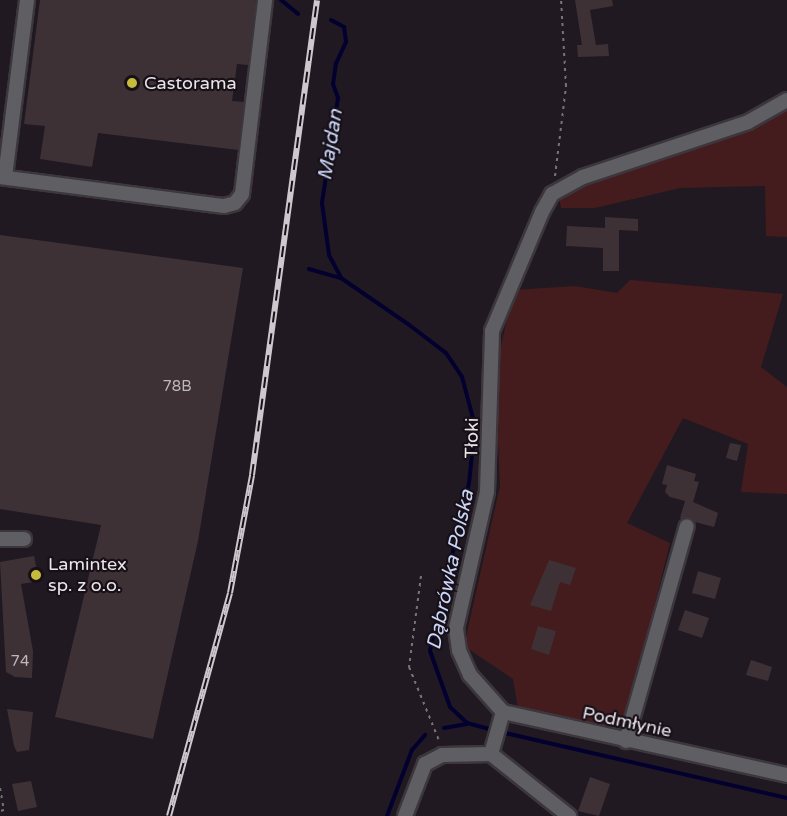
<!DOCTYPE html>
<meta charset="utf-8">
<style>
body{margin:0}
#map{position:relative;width:787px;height:816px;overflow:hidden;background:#201921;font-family:"Varela Round",sans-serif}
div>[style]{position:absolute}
.green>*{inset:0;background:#451c1d}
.stream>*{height:4px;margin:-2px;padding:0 2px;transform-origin:2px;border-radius:2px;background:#03002f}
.building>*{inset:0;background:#3d3136}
.path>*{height:2px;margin-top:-1px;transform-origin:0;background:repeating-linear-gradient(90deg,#787279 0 3px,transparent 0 7.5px)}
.roads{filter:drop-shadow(2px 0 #3c363d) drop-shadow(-2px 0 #3c363d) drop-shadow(0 2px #3c363d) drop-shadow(0 -2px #3c363d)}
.minor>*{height:14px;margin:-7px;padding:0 7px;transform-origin:7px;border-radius:7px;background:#5f5e63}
.rail>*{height:6px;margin-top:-3px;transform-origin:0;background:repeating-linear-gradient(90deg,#171017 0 11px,#cdc8cd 0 22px);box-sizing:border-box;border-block:2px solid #cdc8cd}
.dots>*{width:16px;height:16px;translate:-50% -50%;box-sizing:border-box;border:3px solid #171017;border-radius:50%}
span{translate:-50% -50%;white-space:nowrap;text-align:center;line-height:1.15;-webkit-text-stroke:4.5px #171017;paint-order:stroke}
.number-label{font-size:15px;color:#bfb8bd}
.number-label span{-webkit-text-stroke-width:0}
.poi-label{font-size:18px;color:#eae5ea}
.left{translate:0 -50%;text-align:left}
.street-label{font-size:18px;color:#eae5ea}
.water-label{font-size:20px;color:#cad6f9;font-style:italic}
</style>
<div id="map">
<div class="green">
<i style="clip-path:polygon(787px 105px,787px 237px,766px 236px,765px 186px,680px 188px,595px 208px,561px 208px,559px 197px,619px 166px)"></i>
<i style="clip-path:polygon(630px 280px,783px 294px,761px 367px,787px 387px,787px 494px,741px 492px,748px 444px,683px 418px,627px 523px,670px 543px,626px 721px,613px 730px,518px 708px,513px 679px,467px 648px,467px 632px,500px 486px,495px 371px,514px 290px,575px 286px,617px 293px)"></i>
</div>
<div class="stream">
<i style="left:281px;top:0;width:22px;rotate:39deg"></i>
<i style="left:331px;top:20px;width:15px;rotate:28deg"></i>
<i style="left:344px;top:27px;width:15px;rotate:82deg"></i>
<i style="left:346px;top:42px;width:23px;rotate:115deg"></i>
<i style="left:336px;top:63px;width:21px;rotate:98deg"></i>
<i style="left:333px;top:84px;width:15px;rotate:70deg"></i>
<i style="left:338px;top:98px;width:106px;rotate:98.7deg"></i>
<i style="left:322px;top:203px;width:52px;rotate:82.3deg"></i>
<i style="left:329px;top:255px;width:26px;rotate:62deg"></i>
<i style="left:309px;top:269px;width:33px;rotate:16deg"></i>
<i style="left:341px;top:278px;width:81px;rotate:34.5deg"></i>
<i style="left:408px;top:324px;width:48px;rotate:37.3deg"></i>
<i style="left:446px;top:353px;width:29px;rotate:56deg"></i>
<i style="left:462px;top:377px;width:51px;rotate:75.1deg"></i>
<i style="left:475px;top:426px;width:57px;rotate:96deg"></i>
<i style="left:469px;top:483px;width:172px;rotate:103.1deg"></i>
<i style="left:430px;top:651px;width:59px;rotate:70.3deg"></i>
<i style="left:450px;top:707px;width:23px;rotate:43deg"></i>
<i style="left:467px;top:723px;width:28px;rotate:15deg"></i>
<i style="left:444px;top:728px;width:23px;rotate:-10deg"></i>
<i style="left:501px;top:732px;width:294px;rotate:13deg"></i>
<i style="left:387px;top:816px;width:71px;rotate:-69.3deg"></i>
<i style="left:412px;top:750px;width:20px;rotate:-49deg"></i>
</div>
<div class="building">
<i style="clip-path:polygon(40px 0,256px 0,248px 65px,237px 64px,232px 101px,244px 102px,238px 150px,98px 133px,92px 167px,40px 159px,45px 126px,24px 124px)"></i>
<i style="clip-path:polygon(575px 0,612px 0,613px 6px,590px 10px,596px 45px,608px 44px,609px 56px,578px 57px,577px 45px,582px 45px)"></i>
<i style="clip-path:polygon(605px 217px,638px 219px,638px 231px,619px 230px,619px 271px,603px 271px,603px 248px,566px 246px,567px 226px,605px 228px)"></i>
<i style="clip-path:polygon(0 235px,243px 268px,198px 541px,153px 739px,55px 717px,101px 525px,0 509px)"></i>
<i style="clip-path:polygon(730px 443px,741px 445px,737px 461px,726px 458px)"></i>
<i style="clip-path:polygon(667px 465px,696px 474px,694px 481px,699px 482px,693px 502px,718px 513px,714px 527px,680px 518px,685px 501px,670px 497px,665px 492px,667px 485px,662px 484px)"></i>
<i style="clip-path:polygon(34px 556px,39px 581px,21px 584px,33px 651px,32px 678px,15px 677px,6px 672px,0 562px)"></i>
<i style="clip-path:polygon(549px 560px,576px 568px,570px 585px,560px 582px,551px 611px,530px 605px)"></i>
<i style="clip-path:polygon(698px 571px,721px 578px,715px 599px,692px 593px)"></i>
<i style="clip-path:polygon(685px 610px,709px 618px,702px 638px,678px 630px)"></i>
<i style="clip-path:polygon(538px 626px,556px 631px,549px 655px,531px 649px)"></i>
<i style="clip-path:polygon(751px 660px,772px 667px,768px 681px,746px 675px)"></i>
<i style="clip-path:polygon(7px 709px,33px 712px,29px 750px,17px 752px,14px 746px)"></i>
<i style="clip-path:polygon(590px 777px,610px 784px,599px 816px,578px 811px)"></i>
<i style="clip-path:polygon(31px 781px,37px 807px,18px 811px,12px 784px)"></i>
</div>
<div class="path">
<i style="left:555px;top:176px;width:91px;rotate:-83deg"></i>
<i style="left:566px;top:86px;width:86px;rotate:-93.3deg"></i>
<i style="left:421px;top:576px;width:92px;rotate:97.5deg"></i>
<i style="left:409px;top:667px;width:82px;rotate:67.8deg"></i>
<i style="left:0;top:788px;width:22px;rotate:80deg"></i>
<i style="left:4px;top:810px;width:4px;rotate:166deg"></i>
</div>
<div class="roads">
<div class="minor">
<i style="left:0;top:177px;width:226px;rotate:7.4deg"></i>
<i style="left:224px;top:206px;width:11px;rotate:-15deg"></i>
<i style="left:235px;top:203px;width:11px;rotate:-52deg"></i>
<i style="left:242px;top:194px;width:195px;rotate:-83.2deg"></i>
<i style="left:5px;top:177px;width:178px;rotate:-82.9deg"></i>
<i style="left:0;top:539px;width:24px"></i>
<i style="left:503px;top:712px;width:50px;rotate:-131.7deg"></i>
<i style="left:470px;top:675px;width:27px;rotate:-114deg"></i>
<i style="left:459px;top:650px;width:22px;rotate:-98deg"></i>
<i style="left:456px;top:628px;width:139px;rotate:-77.2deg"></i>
<i style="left:487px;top:492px;width:161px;rotate:-88.2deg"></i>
<i style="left:492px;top:331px;width:129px;rotate:-67.2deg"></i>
<i style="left:542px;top:212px;width:21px;rotate:-61deg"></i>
<i style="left:552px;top:194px;width:35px;rotate:-29deg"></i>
<i style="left:583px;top:177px;width:174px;rotate:-18.4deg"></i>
<i style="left:748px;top:122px;width:45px;rotate:-29.4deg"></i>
<i style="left:503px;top:712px;width:291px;rotate:12.5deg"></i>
<i style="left:626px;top:741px;width:223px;rotate:-74.2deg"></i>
<i style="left:491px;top:754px;width:100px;rotate:38.5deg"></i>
<i style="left:405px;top:816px;width:56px;rotate:-69deg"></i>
<i style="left:425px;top:764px;width:19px;rotate:-28deg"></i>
<i style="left:442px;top:755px;width:49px;rotate:-1.2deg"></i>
<i style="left:491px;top:754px;width:44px;rotate:-74.1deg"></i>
</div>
</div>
<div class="rail">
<i style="left:169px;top:816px;width:231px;rotate:-74.7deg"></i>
<i style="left:230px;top:593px;width:120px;rotate:-79.4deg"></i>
<i style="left:252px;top:475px;width:479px;rotate:-82.2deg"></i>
</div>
<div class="dots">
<i style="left:132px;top:83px;background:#c7bb3c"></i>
<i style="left:36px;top:575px;background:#c7bb3c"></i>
</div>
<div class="number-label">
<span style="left:177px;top:387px">78B</span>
<span style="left:20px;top:662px">74</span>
</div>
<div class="poi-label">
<span class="left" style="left:144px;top:83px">Castorama</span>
<span class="left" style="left:48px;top:575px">Lamintex<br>sp. z o.o.</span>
</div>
<div class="street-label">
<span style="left:472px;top:438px;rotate:-89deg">Tłoki</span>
<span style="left:627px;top:722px;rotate:12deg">Podmłynie</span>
</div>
<div class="water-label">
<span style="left:331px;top:145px;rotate:-81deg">Majdan</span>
<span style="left:451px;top:570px;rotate:-78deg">Dąbrówka Polska</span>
</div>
</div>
